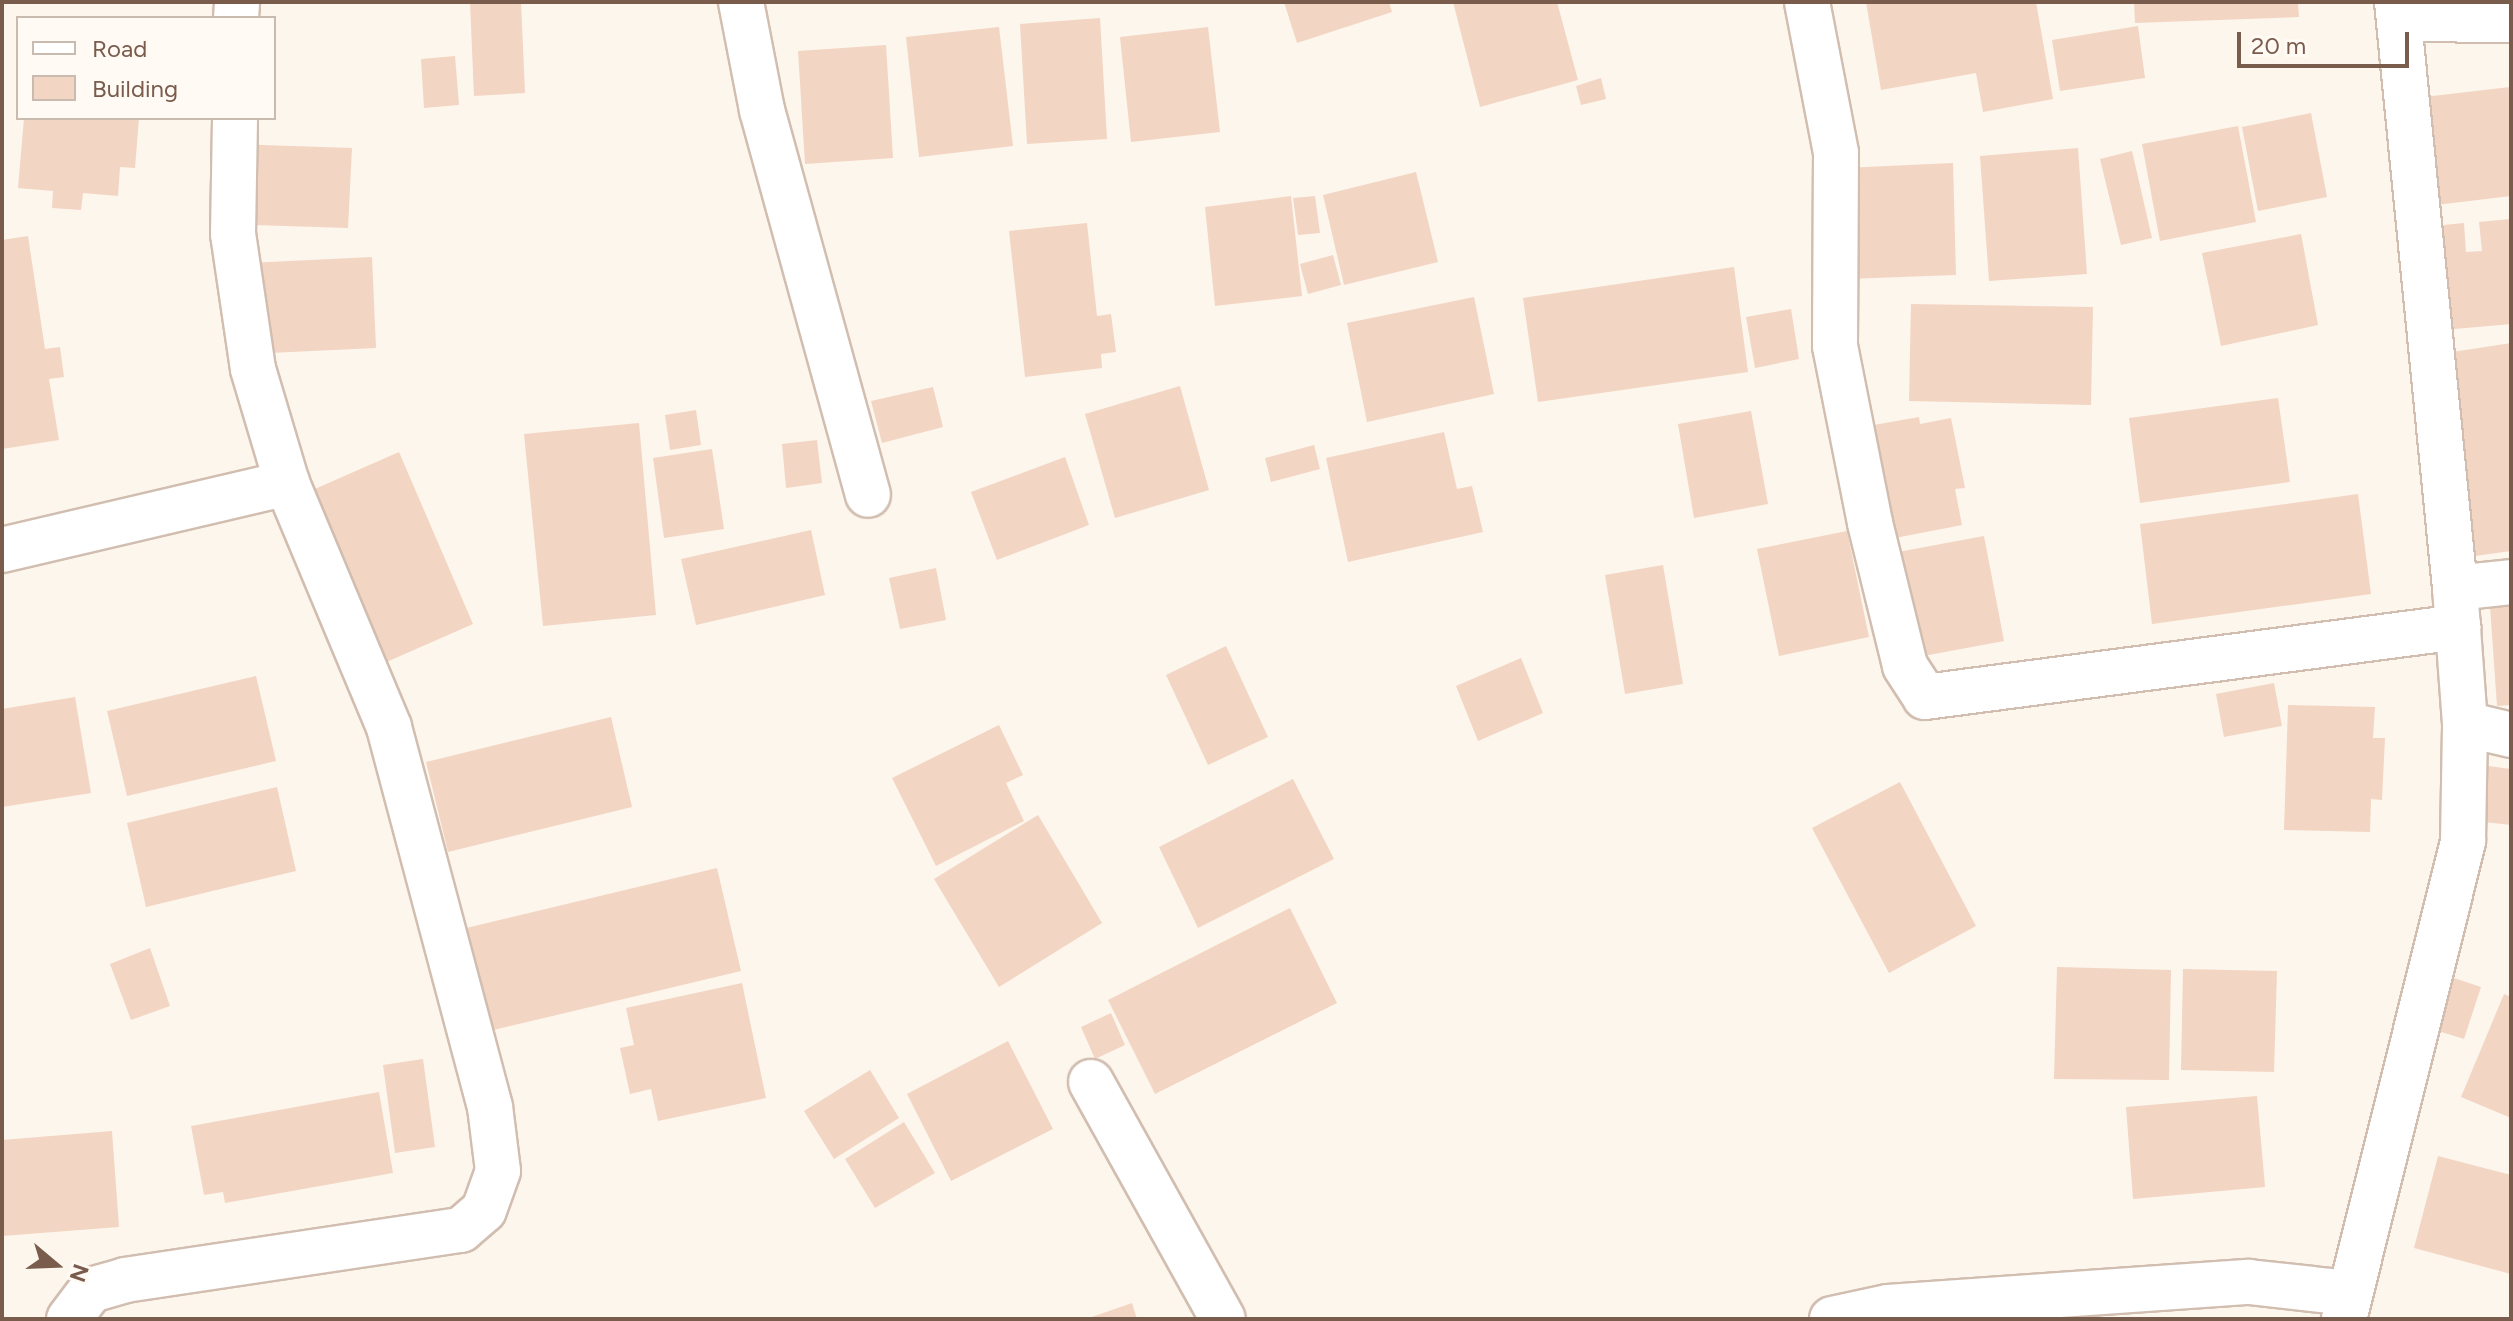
<!DOCTYPE html>
<style>
body{margin:0}
#map{position:relative;width:2513px;height:1321px;overflow:hidden;background:#fdf6ec;font-family:Figtree,sans-serif}
div>[style]{position:absolute}
.building>*{inset:0;background:#f3d5c3}
.roads{filter:drop-shadow(2px 0 #d1beb0) drop-shadow(-2px 0 #d1beb0) drop-shadow(0 2px #d1beb0) drop-shadow(0 -2px #d1beb0)}
.minor>*{height:44px;margin:-22px;padding:0 22px;transform-origin:22px;border-radius:22px;background:#fff}
span{translate:-50% -50%;white-space:nowrap;text-align:center;line-height:1.15;-webkit-text-stroke:6px #fffaf3;paint-order:stroke}
.frame{position:absolute;inset:0;border:4px solid #7a5c4d;pointer-events:none}
.legend{position:absolute;left:16px;top:16px;width:260px;height:104px;box-sizing:border-box;background:#fffaf3;border:2px solid #cabbb1;margin:0;padding:10px 14px;list-style:none;font-size:24px;color:#7a5c4d}
.legend li{display:flex;align-items:center;gap:16px;height:40px}
.legend b{width:40px;border:2px solid #cabbb1}
.north{position:absolute;left:16px;top:1225px;width:80px;height:80px;-webkit-text-stroke:6px #fffaf3;paint-order:stroke;rotate:109deg;font-size:22px;font-weight:700;line-height:32px;text-align:center;color:#7a5c4d}
.north::after{content:'';display:block;margin:auto;width:28px;height:36px;background:#7a5c4d;clip-path:polygon(50% 0,100% 100%,50% 72%,0 100%)}
.scale{position:absolute;left:2237px;top:32px;width:172px;height:36px;box-sizing:border-box;border:4px solid #7a5c4d;border-top:0;padding-left:10px;font-size:24px;line-height:28px;white-space:nowrap;color:#7a5c4d;-webkit-text-stroke:6px #fffaf3;paint-order:stroke}
</style>
<div id="map">
<div class="building">
<i style="clip-path:polygon(470px 2px,521px 2px,525px 93px,474px 96px)"></i>
<i style="clip-path:polygon(1284px 2px,1389px 2px,1392px 12px,1297px 43px)"></i>
<i style="clip-path:polygon(1453px 2px,1557px 2px,1578px 80px,1480px 107px)"></i>
<i style="clip-path:polygon(1866px 2px,2036px 2px,2053px 99px,1983px 112px,1976px 73px,1881px 90px)"></i>
<i style="clip-path:polygon(2134px 2px,2298px 2px,2299px 17px,2135px 23px)"></i>
<i style="clip-path:polygon(1100px 18px,1107px 139px,1027px 144px,1020px 24px)"></i>
<i style="clip-path:polygon(2138px 26px,2145px 78px,2060px 91px,2052px 40px)"></i>
<i style="clip-path:polygon(999px 27px,1013px 146px,919px 157px,906px 37px)"></i>
<i style="clip-path:polygon(1208px 27px,1220px 132px,1131px 142px,1120px 37px)"></i>
<i style="clip-path:polygon(886px 45px,893px 158px,805px 164px,798px 51px)"></i>
<i style="clip-path:polygon(455px 56px,459px 105px,424px 108px,421px 59px)"></i>
<i style="clip-path:polygon(1601px 78px,1606px 99px,1581px 105px,1576px 86px)"></i>
<i style="clip-path:polygon(2510px 87px,2511px 196px,2436px 205px,2424px 97px)"></i>
<i style="clip-path:polygon(2311px 113px,2327px 197px,2258px 211px,2242px 127px)"></i>
<i style="clip-path:polygon(24px 118px,139px 118px,135px 168px,120px 167px,118px 196px,83px 193px,81px 210px,52px 208px,53px 191px,18px 188px)"></i>
<i style="clip-path:polygon(2238px 126px,2256px 222px,2160px 241px,2142px 144px)"></i>
<i style="clip-path:polygon(231px 144px,352px 148px,348px 228px,227px 224px)"></i>
<i style="clip-path:polygon(2078px 148px,2087px 274px,1989px 281px,1980px 156px)"></i>
<i style="clip-path:polygon(2132px 151px,2152px 238px,2121px 245px,2100px 159px)"></i>
<i style="clip-path:polygon(1953px 163px,1956px 275px,1847px 279px,1844px 168px)"></i>
<i style="clip-path:polygon(1416px 172px,1438px 262px,1344px 285px,1323px 195px)"></i>
<i style="clip-path:polygon(1291px 196px,1302px 296px,1215px 306px,1205px 207px)"></i>
<i style="clip-path:polygon(1315px 196px,1320px 233px,1298px 235px,1293px 198px)"></i>
<i style="clip-path:polygon(2511px 219px,2511px 324px,2432px 331px,2423px 227px,2464px 223px,2466px 252px,2482px 251px,2479px 222px)"></i>
<i style="clip-path:polygon(1087px 223px,1097px 316px,1111px 314px,1116px 352px,1101px 354px,1102px 368px,1025px 377px,1009px 231px)"></i>
<i style="clip-path:polygon(2301px 234px,2318px 325px,2221px 346px,2202px 253px)"></i>
<i style="clip-path:polygon(28px 236px,45px 349px,60px 347px,64px 377px,49px 379px,59px 440px,2px 449px,2px 240px)"></i>
<i style="clip-path:polygon(1333px 255px,1341px 285px,1308px 294px,1300px 264px)"></i>
<i style="clip-path:polygon(372px 257px,376px 348px,251px 354px,247px 263px)"></i>
<i style="clip-path:polygon(1734px 267px,1748px 372px,1538px 402px,1523px 298px)"></i>
<i style="clip-path:polygon(1474px 297px,1494px 394px,1367px 422px,1347px 323px)"></i>
<i style="clip-path:polygon(1911px 304px,2093px 307px,2091px 405px,1909px 401px)"></i>
<i style="clip-path:polygon(1791px 309px,1799px 359px,1755px 368px,1746px 317px)"></i>
<i style="clip-path:polygon(2511px 343px,2511px 551px,2475px 556px,2446px 353px)"></i>
<i style="clip-path:polygon(1180px 386px,1209px 490px,1115px 518px,1085px 414px)"></i>
<i style="clip-path:polygon(933px 387px,943px 427px,882px 443px,871px 401px)"></i>
<i style="clip-path:polygon(2278px 398px,2290px 482px,2140px 503px,2129px 418px)"></i>
<i style="clip-path:polygon(696px 410px,701px 445px,670px 450px,665px 415px)"></i>
<i style="clip-path:polygon(1751px 411px,1768px 504px,1694px 518px,1678px 424px)"></i>
<i style="clip-path:polygon(1919px 417px,1920px 424px,1951px 418px,1965px 488px,1955px 489px,1962px 525px,1890px 539px,1868px 426px)"></i>
<i style="clip-path:polygon(639px 423px,656px 615px,543px 626px,524px 434px)"></i>
<i style="clip-path:polygon(1444px 432px,1457px 489px,1472px 486px,1483px 532px,1348px 562px,1326px 458px)"></i>
<i style="clip-path:polygon(817px 440px,822px 483px,786px 488px,782px 444px)"></i>
<i style="clip-path:polygon(1314px 445px,1320px 469px,1271px 482px,1265px 458px)"></i>
<i style="clip-path:polygon(712px 449px,724px 529px,664px 538px,653px 458px)"></i>
<i style="clip-path:polygon(399px 452px,473px 624px,382px 664px,308px 492px)"></i>
<i style="clip-path:polygon(1065px 457px,1089px 525px,997px 560px,971px 492px)"></i>
<i style="clip-path:polygon(2358px 494px,2371px 594px,2152px 624px,2140px 524px)"></i>
<i style="clip-path:polygon(811px 530px,825px 595px,696px 625px,681px 559px)"></i>
<i style="clip-path:polygon(1847px 531px,1869px 637px,1779px 656px,1757px 549px)"></i>
<i style="clip-path:polygon(1984px 536px,2004px 641px,1918px 657px,1898px 552px)"></i>
<i style="clip-path:polygon(1663px 565px,1683px 684px,1625px 694px,1605px 575px)"></i>
<i style="clip-path:polygon(936px 568px,946px 620px,900px 629px,889px 578px)"></i>
<i style="clip-path:polygon(2511px 605px,2511px 705px,2497px 706px,2490px 606px)"></i>
<i style="clip-path:polygon(1226px 646px,1268px 737px,1208px 765px,1166px 675px)"></i>
<i style="clip-path:polygon(1521px 658px,1543px 713px,1478px 741px,1456px 686px)"></i>
<i style="clip-path:polygon(256px 676px,276px 761px,127px 796px,107px 711px)"></i>
<i style="clip-path:polygon(2274px 683px,2282px 726px,2224px 737px,2216px 694px)"></i>
<i style="clip-path:polygon(75px 697px,91px 793px,2px 807px,2px 709px)"></i>
<i style="clip-path:polygon(2288px 705px,2375px 707px,2373px 738px,2385px 738px,2382px 800px,2371px 799px,2370px 832px,2284px 830px)"></i>
<i style="clip-path:polygon(611px 717px,632px 807px,448px 852px,426px 762px)"></i>
<i style="clip-path:polygon(999px 725px,1023px 775px,1006px 783px,1024px 821px,936px 866px,892px 778px)"></i>
<i style="clip-path:polygon(2473px 764px,2511px 769px,2511px 825px,2466px 820px)"></i>
<i style="clip-path:polygon(1293px 779px,1334px 859px,1198px 928px,1159px 847px)"></i>
<i style="clip-path:polygon(1900px 782px,1976px 926px,1889px 973px,1812px 828px)"></i>
<i style="clip-path:polygon(277px 787px,296px 871px,146px 907px,127px 823px)"></i>
<i style="clip-path:polygon(1038px 815px,1102px 923px,999px 987px,934px 879px)"></i>
<i style="clip-path:polygon(717px 868px,741px 971px,477px 1034px,454px 931px)"></i>
<i style="clip-path:polygon(1290px 908px,1337px 1003px,1155px 1094px,1108px 1000px)"></i>
<i style="clip-path:polygon(150px 948px,170px 1006px,131px 1020px,110px 964px)"></i>
<i style="clip-path:polygon(2057px 967px,2171px 970px,2169px 1080px,2054px 1079px)"></i>
<i style="clip-path:polygon(2183px 969px,2277px 971px,2274px 1072px,2181px 1070px)"></i>
<i style="clip-path:polygon(2439px 973px,2481px 987px,2464px 1039px,2422px 1026px)"></i>
<i style="clip-path:polygon(742px 983px,766px 1098px,658px 1121px,651px 1089px,630px 1094px,620px 1048px,634px 1045px,626px 1008px)"></i>
<i style="clip-path:polygon(2504px 994px,2511px 997px,2511px 1118px,2461px 1097px)"></i>
<i style="clip-path:polygon(1111px 1013px,1125px 1045px,1095px 1059px,1081px 1027px)"></i>
<i style="clip-path:polygon(1008px 1041px,1053px 1129px,951px 1181px,907px 1094px)"></i>
<i style="clip-path:polygon(423px 1059px,435px 1147px,395px 1153px,383px 1065px)"></i>
<i style="clip-path:polygon(870px 1070px,899px 1118px,834px 1159px,804px 1111px)"></i>
<i style="clip-path:polygon(379px 1092px,393px 1173px,225px 1203px,223px 1192px,204px 1195px,191px 1126px)"></i>
<i style="clip-path:polygon(2257px 1096px,2265px 1187px,2133px 1199px,2126px 1107px)"></i>
<i style="clip-path:polygon(904px 1122px,935px 1173px,875px 1208px,845px 1159px)"></i>
<i style="clip-path:polygon(112px 1131px,119px 1227px,2px 1236px,2px 1140px)"></i>
<i style="clip-path:polygon(2438px 1156px,2511px 1175px,2511px 1274px,2414px 1248px)"></i>
<i style="clip-path:polygon(1132px 1303px,1137px 1319px,1086px 1319px)"></i>
</div>
<div class="roads">
<div class="minor">
<i style="left:741px;top:2px;width:110px;rotate:79deg"></i>
<i style="left:762px;top:110px;width:399px;rotate:74.6deg"></i>
<i style="left:1807px;top:2px;width:154px;rotate:79.1deg"></i>
<i style="left:1836px;top:153px;width:193px;rotate:90.3deg"></i>
<i style="left:1835px;top:346px;width:180px;rotate:78.8deg"></i>
<i style="left:1870px;top:523px;width:147px;rotate:76.2deg"></i>
<i style="left:1905px;top:666px;width:37px;rotate:57deg"></i>
<i style="left:1925px;top:697px;width:538px;rotate:-7.48deg"></i>
<i style="left:236px;top:18px;width:16px;rotate:-86deg"></i>
<i style="left:2399px;top:19px;width:112px;rotate:0.5deg"></i>
<i style="left:2px;top:550px;width:293px;rotate:-13.2deg"></i>
<i style="left:2455px;top:588px;width:56px;rotate:-6.1deg"></i>
<i style="left:2465px;top:724px;width:47px;rotate:13.4deg"></i>
<i style="left:1091px;top:1082px;width:271px;rotate:60.9deg"></i>
<i style="left:69px;top:1319px;width:36px;rotate:-53deg"></i>
<i style="left:91px;top:1290px;width:35px;rotate:-16deg"></i>
<i style="left:125px;top:1280px;width:340px;rotate:-8.5deg"></i>
<i style="left:461px;top:1230px;width:30px;rotate:-41deg"></i>
<i style="left:484px;top:1210px;width:41px;rotate:-70.3deg"></i>
<i style="left:498px;top:1171px;width:64px;rotate:-97.1deg"></i>
<i style="left:490px;top:1107px;width:393px;rotate:-104.9deg"></i>
<i style="left:389px;top:727px;width:264px;rotate:-112.7deg"></i>
<i style="left:287px;top:483px;width:119px;rotate:-106.6deg"></i>
<i style="left:253px;top:369px;width:136px;rotate:-98.4deg"></i>
<i style="left:233px;top:234px;width:116px;rotate:-89deg"></i>
<i style="left:1832px;top:1319px;width:57px;rotate:-12.1deg"></i>
<i style="left:1888px;top:1307px;width:362px;rotate:-4deg"></i>
<i style="left:2249px;top:1282px;width:100px;rotate:6.3deg"></i>
<i style="left:2344px;top:1319px;width:493px;rotate:-76deg"></i>
<i style="left:2463px;top:841px;width:117px;rotate:-89deg"></i>
<i style="left:2465px;top:724px;width:136px;rotate:-94.2deg"></i>
<i style="left:2455px;top:588px;width:589px;rotate:-95.65deg"></i>
</div>
</div>
<div class="frame"></div>
<ul class="legend">
<li><b style="height:10px;background:#fff"></b>Road</li>
<li><b style="height:22px;background:#f3d5c3"></b>Building</li>
</ul>
<div class="north">N</div>
<div class="scale">20 m</div>
</div>
